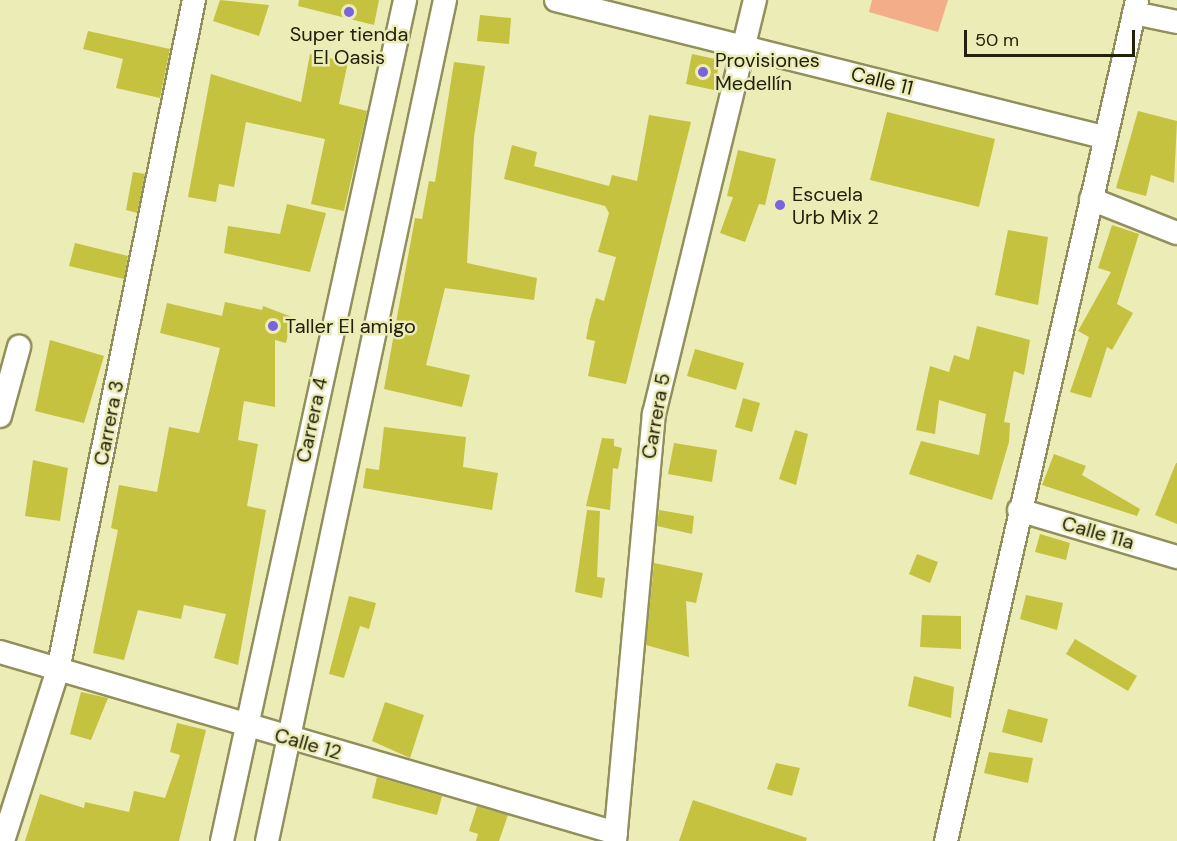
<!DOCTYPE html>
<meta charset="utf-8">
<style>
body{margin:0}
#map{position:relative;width:1177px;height:841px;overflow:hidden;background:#ececb6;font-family:"DM Sans",sans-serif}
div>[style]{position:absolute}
.green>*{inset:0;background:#f3ad89}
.building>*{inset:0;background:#c5c23f}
.roads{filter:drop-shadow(2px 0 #91905d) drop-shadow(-2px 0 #91905d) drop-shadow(0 2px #91905d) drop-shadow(0 -2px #91905d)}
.minor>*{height:22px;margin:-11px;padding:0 11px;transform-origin:11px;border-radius:11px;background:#fff}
.dots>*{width:16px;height:16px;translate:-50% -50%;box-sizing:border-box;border:3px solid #ececb6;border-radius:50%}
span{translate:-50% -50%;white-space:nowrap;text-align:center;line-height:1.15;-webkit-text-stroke:5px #ececb6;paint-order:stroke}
.poi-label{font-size:20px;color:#21210c}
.left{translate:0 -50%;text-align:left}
.street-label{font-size:20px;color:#21210c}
.scale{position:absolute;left:964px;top:30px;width:171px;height:27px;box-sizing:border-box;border:3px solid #21210c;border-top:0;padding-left:8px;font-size:18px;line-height:21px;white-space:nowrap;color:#21210c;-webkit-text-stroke:4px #ececb6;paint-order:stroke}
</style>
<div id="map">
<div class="green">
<i style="clip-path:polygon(872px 0,948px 0,938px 32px,869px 12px)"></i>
</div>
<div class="building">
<i style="clip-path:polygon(220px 0,269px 5px,259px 36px,213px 21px)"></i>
<i style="clip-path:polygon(299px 0,379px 0,374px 25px,298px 6px)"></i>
<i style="clip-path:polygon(480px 15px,511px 18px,509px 44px,477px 41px)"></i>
<i style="clip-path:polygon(88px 31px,170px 49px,160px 98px,116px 88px,123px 59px,83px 49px)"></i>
<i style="clip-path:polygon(310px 54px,348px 62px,339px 104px,367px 111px,344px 211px,311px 204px,325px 139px,246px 122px,234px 187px,219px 184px,216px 202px,188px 197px,211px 74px,301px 102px)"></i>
<i style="clip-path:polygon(692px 54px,720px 60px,714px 90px,686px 84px)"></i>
<i style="clip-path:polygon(454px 62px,485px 66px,474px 137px,467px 263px,537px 278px,534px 300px,445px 288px,426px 365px,470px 375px,462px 407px,384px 389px,415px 218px,422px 219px,429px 181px,435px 182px)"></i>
<i style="clip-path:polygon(1138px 111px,1177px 121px,1174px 183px,1151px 175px,1146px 196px,1116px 188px)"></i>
<i style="clip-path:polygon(887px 112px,995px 139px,979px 207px,870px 180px)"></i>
<i style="clip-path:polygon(649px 115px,691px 122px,626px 384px,588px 376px,595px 341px,586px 339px,590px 319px,596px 298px,604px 301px,616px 257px,598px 252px,609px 213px,605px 206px,504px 179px,512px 145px,537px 152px,534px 166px,609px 186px,612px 175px,637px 181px)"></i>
<i style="clip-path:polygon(738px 150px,776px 159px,765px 205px,759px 204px,745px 242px,720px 233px,733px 197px,727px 196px)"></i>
<i style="clip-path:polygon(133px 172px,145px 174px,137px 213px,126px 210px)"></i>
<i style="clip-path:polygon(287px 204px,326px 213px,310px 272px,224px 253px,228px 226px,280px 234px)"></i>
<i style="clip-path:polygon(1112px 225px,1139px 234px,1117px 304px,1133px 313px,1112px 350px,1107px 347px,1091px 398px,1070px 392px,1089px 337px,1078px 331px,1111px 272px,1098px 268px)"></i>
<i style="clip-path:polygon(1008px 230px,1048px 237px,1038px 305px,995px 295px)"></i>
<i style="clip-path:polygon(75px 243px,128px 256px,124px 279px,69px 266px)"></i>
<i style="clip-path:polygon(225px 302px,262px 310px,263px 306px,292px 317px,286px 343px,275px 340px,275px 407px,244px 401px,238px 440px,258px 444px,247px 506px,266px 510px,238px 665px,214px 658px,226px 614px,184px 605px,181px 619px,138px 610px,124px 660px,93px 653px,118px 530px,111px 528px,119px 485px,157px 492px,169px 427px,199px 433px,220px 348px,160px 333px,167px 303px,222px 316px)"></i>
<i style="clip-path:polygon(977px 326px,1030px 340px,1024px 375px,1014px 371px,1004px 422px,1010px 423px,1009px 442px,992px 500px,909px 474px,921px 441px,979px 455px,986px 414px,939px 400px,935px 434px,916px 430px,930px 366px,949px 372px,954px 355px,969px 360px)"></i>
<i style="clip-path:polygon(50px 340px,104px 356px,84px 423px,35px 411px)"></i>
<i style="clip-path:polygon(695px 349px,744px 363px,736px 390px,687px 376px)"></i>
<i style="clip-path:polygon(743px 398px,760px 403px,752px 432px,735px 427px)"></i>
<i style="clip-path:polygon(384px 427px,466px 437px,463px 467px,498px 473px,492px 510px,363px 488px,366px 468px,379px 470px)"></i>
<i style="clip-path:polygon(795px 430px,808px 434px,796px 485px,779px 479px)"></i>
<i style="clip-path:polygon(602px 438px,614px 439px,614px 446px,622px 448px,618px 469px,613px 468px,610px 510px,586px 506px)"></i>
<i style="clip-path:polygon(674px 443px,717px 450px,712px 482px,668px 474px)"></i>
<i style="clip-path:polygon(1054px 454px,1086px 466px,1082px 475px,1140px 509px,1137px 516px,1042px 485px)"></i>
<i style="clip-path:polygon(33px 460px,68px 468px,60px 521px,25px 516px)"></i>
<i style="clip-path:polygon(1176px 463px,1177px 463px,1177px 524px,1155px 515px)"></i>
<i style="clip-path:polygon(587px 510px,600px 511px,597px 577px,605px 578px,602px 598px,575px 592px)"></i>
<i style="clip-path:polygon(659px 510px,694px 516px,692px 534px,657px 526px)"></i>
<i style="clip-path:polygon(1040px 534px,1070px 543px,1066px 560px,1035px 552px)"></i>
<i style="clip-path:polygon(917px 554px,938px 562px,930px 583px,909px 574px)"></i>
<i style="clip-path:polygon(654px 563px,703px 573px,696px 603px,686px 601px,689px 657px,646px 645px)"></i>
<i style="clip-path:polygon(1026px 595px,1063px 603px,1057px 630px,1020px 619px)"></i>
<i style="clip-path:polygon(349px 596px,376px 603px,369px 629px,360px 626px,344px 678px,329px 674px)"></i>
<i style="clip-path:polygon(922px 615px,961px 616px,961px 649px,920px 647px)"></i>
<i style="clip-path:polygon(1075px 639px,1137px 676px,1128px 691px,1066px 654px)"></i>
<i style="clip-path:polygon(914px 676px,954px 687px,951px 718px,908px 706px)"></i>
<i style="clip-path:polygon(81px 692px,108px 698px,91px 740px,70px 734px)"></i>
<i style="clip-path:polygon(385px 702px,424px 715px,410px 758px,372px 741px)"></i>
<i style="clip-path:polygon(1008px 709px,1048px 719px,1042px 743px,1002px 732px)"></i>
<i style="clip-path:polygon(177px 723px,206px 730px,179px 841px,25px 841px,40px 794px,84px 808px,85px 802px,129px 812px,134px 791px,165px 798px,180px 755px,170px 752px)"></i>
<i style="clip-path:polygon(989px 752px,1033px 758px,1028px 783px,984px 773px)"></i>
<i style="clip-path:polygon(776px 763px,800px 768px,792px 796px,767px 789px)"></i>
<i style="clip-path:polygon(377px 777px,442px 796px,437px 815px,372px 798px)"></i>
<i style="clip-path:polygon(693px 800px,807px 838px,806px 841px,679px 841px)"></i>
<i style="clip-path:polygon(477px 806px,508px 815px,499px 841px,476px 841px,478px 834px,469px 831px)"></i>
</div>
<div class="roads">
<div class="minor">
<i style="left:556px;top:0;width:564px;rotate:14.06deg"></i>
<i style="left:1134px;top:13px;width:44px;rotate:11.8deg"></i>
<i style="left:1091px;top:199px;width:92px;rotate:21.6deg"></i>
<i style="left:0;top:416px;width:72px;rotate:-74.6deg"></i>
<i style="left:1019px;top:510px;width:165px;rotate:16.6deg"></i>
<i style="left:0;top:652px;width:642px;rotate:16.37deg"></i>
<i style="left:3px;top:841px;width:180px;rotate:-72.2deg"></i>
<i style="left:58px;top:670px;width:684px;rotate:-78.53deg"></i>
<i style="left:222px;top:841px;width:861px;rotate:-77.72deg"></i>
<i style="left:267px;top:841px;width:860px;rotate:-78.05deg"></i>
<i style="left:615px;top:841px;width:429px;rotate:-84.8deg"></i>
<i style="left:654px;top:414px;width:426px;rotate:-76.3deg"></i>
<i style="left:946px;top:841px;width:862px;rotate:-77.2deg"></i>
</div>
</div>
<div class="dots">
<i style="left:349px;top:12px;background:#7a63de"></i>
<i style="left:703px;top:72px;background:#7a63de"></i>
<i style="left:780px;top:205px;background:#7a63de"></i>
<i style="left:273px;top:326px;background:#7a63de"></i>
</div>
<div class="poi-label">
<span style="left:349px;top:46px">Super tienda<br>El Oasis</span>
<span class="left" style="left:715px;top:72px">Provisiones<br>Medellín</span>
<span class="left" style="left:792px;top:206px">Escuela<br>Urb Mix 2</span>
<span class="left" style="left:285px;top:326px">Taller El amigo</span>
</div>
<div class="street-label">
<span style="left:882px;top:81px;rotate:14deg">Calle 11</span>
<span style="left:656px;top:416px;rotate:-80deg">Carrera 5</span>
<span style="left:312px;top:420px;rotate:-78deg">Carrera 4</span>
<span style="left:109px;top:423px;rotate:-79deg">Carrera 3</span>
<span style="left:1098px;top:533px;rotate:16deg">Calle 11a</span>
<span style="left:308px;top:744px;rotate:16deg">Calle 12</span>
</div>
<div class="scale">50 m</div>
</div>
